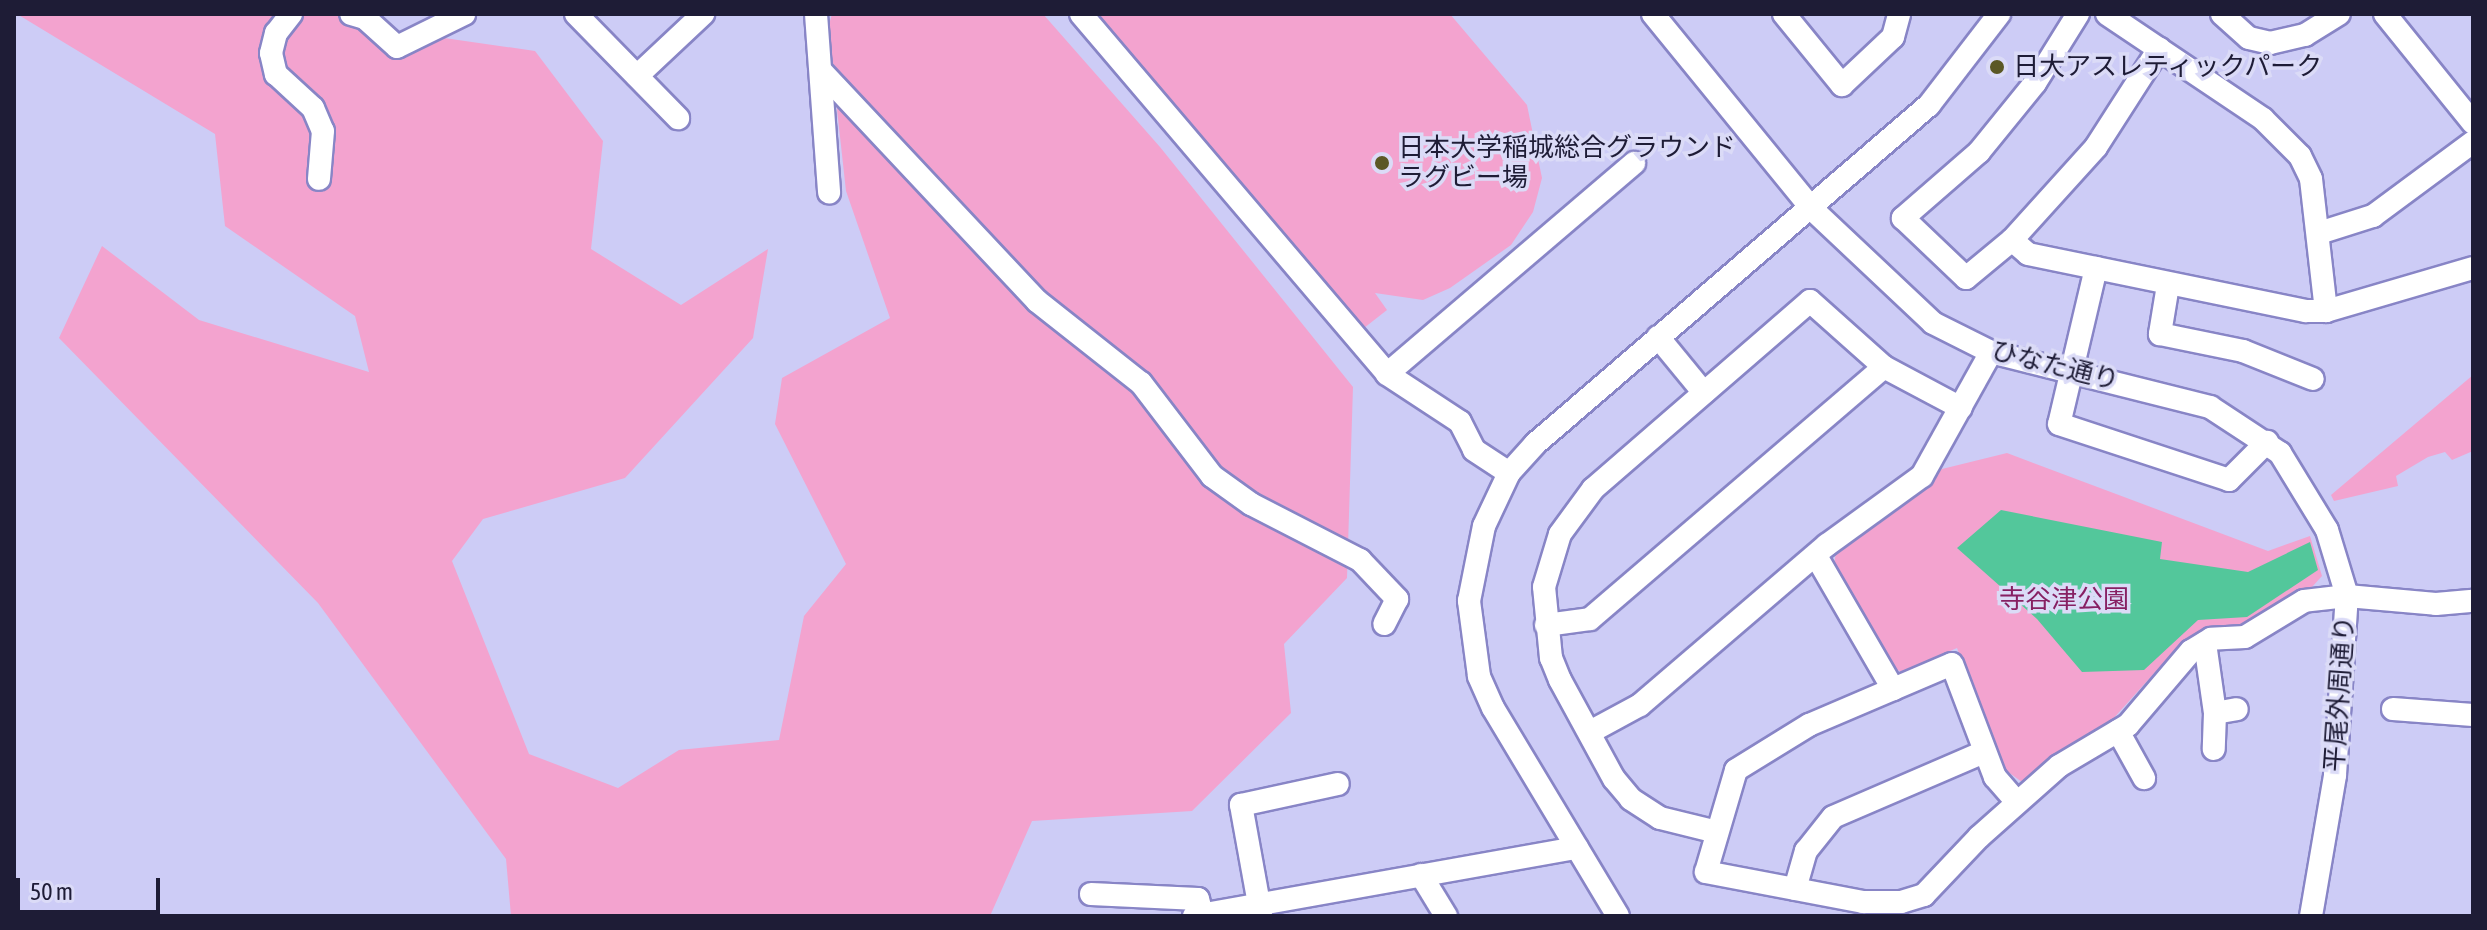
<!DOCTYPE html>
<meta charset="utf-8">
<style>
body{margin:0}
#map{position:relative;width:2487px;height:930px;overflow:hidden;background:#cdccf6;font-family:"Asap Condensed","Noto Sans JP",sans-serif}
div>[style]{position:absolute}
.green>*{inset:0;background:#f3a3cf}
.water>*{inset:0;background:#53c79b}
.roads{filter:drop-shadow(2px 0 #8885c6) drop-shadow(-2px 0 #8885c6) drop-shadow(0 2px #8885c6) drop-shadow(0 -2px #8885c6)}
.minor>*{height:22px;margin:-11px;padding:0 11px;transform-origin:11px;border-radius:11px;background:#fff}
.dots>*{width:22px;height:22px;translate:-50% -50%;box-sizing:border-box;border:4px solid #dbdbf7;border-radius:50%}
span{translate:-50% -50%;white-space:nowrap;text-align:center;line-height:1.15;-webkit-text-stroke:7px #dbdbf7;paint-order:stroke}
.poi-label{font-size:26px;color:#1e1c36}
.left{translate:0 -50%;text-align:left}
.street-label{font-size:26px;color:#1e1c36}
.park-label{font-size:26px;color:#872063}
.frame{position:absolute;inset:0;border:16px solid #1e1c36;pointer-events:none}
.scale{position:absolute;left:16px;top:878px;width:144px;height:36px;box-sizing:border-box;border:4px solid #1e1c36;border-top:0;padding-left:10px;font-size:24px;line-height:28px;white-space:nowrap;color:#1e1c36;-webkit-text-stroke:6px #dbdbf7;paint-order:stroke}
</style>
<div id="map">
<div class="green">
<i style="clip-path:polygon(17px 14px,341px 14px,354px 25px,535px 51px,603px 141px,591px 249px,681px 305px,768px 249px,753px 338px,625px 478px,483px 519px,452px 561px,529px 754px,618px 788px,679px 750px,779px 740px,804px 616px,846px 564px,775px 424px,782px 378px,890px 318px,846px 191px,828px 28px,832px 14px,1043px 14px,1160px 147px,1353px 387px,1347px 578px,1284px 644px,1291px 713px,1192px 811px,1032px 821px,990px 916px,511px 916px,506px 859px,318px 603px,59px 338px,102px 246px,199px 320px,369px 372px,355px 316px,225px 226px,215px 134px)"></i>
<i style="clip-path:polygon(1098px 14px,1450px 14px,1527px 105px,1542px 178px,1533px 212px,1511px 245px,1450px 288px,1423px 300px,1375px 293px,1387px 310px,1364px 328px)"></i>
<i style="clip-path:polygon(2473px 375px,2473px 451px,2452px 460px,2445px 452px,2428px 457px,2396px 476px,2398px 486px,2334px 501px,2331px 495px)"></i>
<i style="clip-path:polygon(2007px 453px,2268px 551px,2310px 536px,2322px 576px,2312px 587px,2296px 590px,2240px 626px,2209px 627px,2185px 639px,2112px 720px,2052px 755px,2022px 782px,2004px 769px,1957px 648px,1902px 672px,1893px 668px,1834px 564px,1836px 552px,1900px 508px,1942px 469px)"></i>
</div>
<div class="water">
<i style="clip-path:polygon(2001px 510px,2162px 542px,2160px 559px,2248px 572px,2310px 542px,2318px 570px,2247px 617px,2198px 620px,2144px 670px,2082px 672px,2037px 619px,1957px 548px)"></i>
</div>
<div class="roads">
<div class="minor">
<i style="left:291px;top:14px;width:24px;rotate:128deg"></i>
<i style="left:276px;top:33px;width:21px;rotate:104deg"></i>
<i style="left:271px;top:53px;width:22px;rotate:77deg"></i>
<i style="left:276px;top:74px;width:50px;rotate:42.6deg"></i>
<i style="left:313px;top:108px;width:25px;rotate:67deg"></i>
<i style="left:323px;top:131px;width:48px;rotate:94.8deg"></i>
<i style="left:351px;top:14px;width:15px;rotate:16deg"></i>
<i style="left:365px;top:18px;width:43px;rotate:42.2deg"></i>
<i style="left:397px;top:47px;width:75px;rotate:-26.2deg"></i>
<i style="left:576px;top:14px;width:146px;rotate:45.6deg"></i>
<i style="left:816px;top:14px;width:179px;rotate:85.8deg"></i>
<i style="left:1081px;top:14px;width:472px;rotate:49.6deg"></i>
<i style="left:1387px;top:374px;width:87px;rotate:33.3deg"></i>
<i style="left:1460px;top:422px;width:31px;rotate:63deg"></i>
<i style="left:1474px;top:450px;width:42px;rotate:33.3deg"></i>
<i style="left:1653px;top:14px;width:252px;rotate:50.8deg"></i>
<i style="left:1812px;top:209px;width:166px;rotate:43.3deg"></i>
<i style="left:1933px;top:323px;width:65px;rotate:26.6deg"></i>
<i style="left:1991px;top:352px;width:226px;rotate:14.1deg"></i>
<i style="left:2210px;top:407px;width:84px;rotate:33.3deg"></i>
<i style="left:2280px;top:453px;width:90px;rotate:58.6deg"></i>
<i style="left:2327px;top:530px;width:69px;rotate:73.1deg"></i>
<i style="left:2347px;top:596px;width:43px;rotate:173.4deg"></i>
<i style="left:2304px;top:601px;width:69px;rotate:148.6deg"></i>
<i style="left:2245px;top:637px;width:34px;rotate:177deg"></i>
<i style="left:2211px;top:639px;width:23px;rotate:149deg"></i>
<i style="left:2191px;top:651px;width:97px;rotate:130.4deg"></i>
<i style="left:2128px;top:725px;width:80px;rotate:149.3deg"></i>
<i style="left:2059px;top:766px;width:107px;rotate:138.4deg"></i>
<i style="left:1979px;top:837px;width:80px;rotate:133.5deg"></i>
<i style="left:1924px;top:895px;width:24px;rotate:163deg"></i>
<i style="left:1901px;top:902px;width:38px;rotate:180deg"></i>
<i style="left:1863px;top:902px;width:160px;rotate:-169.2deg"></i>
<i style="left:1706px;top:872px;width:106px;rotate:-73.6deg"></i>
<i style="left:1736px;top:770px;width:86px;rotate:-31.7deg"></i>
<i style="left:1809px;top:725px;width:155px;rotate:-23.1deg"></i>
<i style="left:1952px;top:664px;width:121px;rotate:69.2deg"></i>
<i style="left:1995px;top:777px;width:33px;rotate:49deg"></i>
<i style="left:1784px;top:14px;width:92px;rotate:50.8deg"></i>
<i style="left:1842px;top:85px;width:70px;rotate:-43.3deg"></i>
<i style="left:1893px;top:37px;width:24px;rotate:-75deg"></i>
<i style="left:2078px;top:14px;width:81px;rotate:121.9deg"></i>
<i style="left:2035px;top:83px;width:89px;rotate:129.1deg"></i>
<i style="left:1979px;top:152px;width:101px;rotate:139deg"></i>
<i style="left:1903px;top:218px;width:87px;rotate:43.6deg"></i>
<i style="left:1966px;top:278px;width:60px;rotate:-39.6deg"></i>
<i style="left:2012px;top:240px;width:125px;rotate:-47.9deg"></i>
<i style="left:2096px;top:147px;width:117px;rotate:-57.3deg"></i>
<i style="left:2107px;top:14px;width:188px;rotate:33.9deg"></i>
<i style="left:2263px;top:119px;width:52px;rotate:45deg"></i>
<i style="left:2300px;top:156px;width:25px;rotate:64deg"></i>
<i style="left:2311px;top:179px;width:133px;rotate:83.5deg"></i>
<i style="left:2222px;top:14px;width:36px;rotate:42deg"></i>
<i style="left:2249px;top:38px;width:22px;rotate:13deg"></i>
<i style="left:2270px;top:43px;width:36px;rotate:-13deg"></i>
<i style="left:2305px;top:35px;width:40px;rotate:-32deg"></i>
<i style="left:2385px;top:14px;width:140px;rotate:51.1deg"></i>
<i style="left:823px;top:73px;width:313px;rotate:46.8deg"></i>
<i style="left:1037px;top:301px;width:132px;rotate:38.3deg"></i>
<i style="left:1141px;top:383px;width:117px;rotate:52.6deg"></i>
<i style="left:1212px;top:476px;width:48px;rotate:35.7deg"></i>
<i style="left:1251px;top:504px;width:123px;rotate:27.2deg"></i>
<i style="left:1360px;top:560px;width:54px;rotate:46.5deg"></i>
<i style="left:1397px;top:599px;width:28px;rotate:117deg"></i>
<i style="left:637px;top:76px;width:91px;rotate:-43.2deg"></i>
<i style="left:2319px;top:233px;width:57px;rotate:-17.5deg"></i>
<i style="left:2373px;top:216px;width:124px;rotate:-36.5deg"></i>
<i style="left:2012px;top:240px;width:21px;rotate:41deg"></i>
<i style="left:2028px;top:254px;width:284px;rotate:11.6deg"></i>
<i style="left:2306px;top:311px;width:20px"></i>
<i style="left:2326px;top:311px;width:153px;rotate:-16.3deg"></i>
<i style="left:2096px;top:268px;width:160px;rotate:103.3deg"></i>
<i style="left:2059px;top:424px;width:179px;rotate:18.2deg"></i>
<i style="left:2229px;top:480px;width:54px;rotate:-45deg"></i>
<i style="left:2168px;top:285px;width:50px;rotate:99.3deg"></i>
<i style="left:2160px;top:334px;width:85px;rotate:11.6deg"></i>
<i style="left:2243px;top:351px;width:75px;rotate:21.8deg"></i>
<i style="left:1658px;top:337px;width:72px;rotate:50.6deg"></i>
<i style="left:1387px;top:374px;width:325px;rotate:-40.5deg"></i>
<i style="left:1816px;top:556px;width:154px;rotate:59.9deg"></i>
<i style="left:1546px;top:625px;width:44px;rotate:-7.8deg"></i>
<i style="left:1590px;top:619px;width:387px;rotate:-40.6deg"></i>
<i style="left:2205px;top:643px;width:71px;rotate:81.9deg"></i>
<i style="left:2215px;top:713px;width:36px;rotate:92deg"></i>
<i style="left:2393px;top:709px;width:80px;rotate:4.3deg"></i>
<i style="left:2215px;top:713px;width:22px;rotate:-10deg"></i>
<i style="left:2118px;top:731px;width:54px;rotate:61deg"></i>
<i style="left:1590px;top:732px;width:57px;rotate:-28.4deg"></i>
<i style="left:1640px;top:705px;width:246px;rotate:-40.6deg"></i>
<i style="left:1827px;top:545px;width:117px;rotate:-36deg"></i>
<i style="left:1922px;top:476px;width:142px;rotate:-60.9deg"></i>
<i style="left:1717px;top:832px;width:59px;rotate:-166.2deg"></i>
<i style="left:1660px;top:818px;width:35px;rotate:-147deg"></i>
<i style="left:1631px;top:799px;width:26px;rotate:-130deg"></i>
<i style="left:1614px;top:779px;width:113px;rotate:-118.6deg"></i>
<i style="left:1560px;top:680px;width:24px;rotate:-112deg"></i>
<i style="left:1551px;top:658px;width:71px;rotate:-95.6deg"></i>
<i style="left:1544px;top:587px;width:55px;rotate:-73.2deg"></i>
<i style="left:1560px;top:534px;width:56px;rotate:-53.7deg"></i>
<i style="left:1593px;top:489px;width:287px;rotate:-40.9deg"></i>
<i style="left:1810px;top:301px;width:99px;rotate:41.7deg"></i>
<i style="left:1884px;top:367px;width:87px;rotate:28deg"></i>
<i style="left:1421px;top:875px;width:48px;rotate:58.6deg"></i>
<i style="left:1795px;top:889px;width:40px;rotate:-74deg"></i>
<i style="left:1806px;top:851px;width:43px;rotate:-51.5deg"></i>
<i style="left:1833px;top:817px;width:164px;rotate:-23.3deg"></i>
<i style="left:1091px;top:894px;width:107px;rotate:2.7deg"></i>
<i style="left:1198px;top:899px;width:16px;rotate:75deg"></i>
<i style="left:1261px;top:915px;width:112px;rotate:-100.3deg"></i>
<i style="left:1241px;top:805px;width:99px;rotate:-12.2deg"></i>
<i style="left:1194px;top:916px;width:389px;rotate:-10.1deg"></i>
<i style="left:1618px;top:916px;width:243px;rotate:-121deg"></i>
<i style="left:1493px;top:708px;width:35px;rotate:-114deg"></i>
<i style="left:1479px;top:676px;width:76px;rotate:-97.6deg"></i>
<i style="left:1469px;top:601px;width:76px;rotate:-78.7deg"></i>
<i style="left:1484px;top:526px;width:59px;rotate:-64.7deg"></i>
<i style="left:1509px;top:473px;width:39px;rotate:-48deg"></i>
<i style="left:1535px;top:444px;width:520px;rotate:-40.71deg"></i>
<i style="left:1929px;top:105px;width:115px;rotate:-52.4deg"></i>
<i style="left:2311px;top:916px;width:143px;rotate:-80.3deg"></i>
<i style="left:2335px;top:775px;width:179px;rotate:-86.2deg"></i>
<i style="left:2347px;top:596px;width:89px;rotate:5.1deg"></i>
<i style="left:2436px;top:604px;width:37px;rotate:-5deg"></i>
</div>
</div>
<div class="dots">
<i style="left:1997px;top:67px;background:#5b5825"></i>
<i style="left:1382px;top:163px;background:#5b5825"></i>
</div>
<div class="poi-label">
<span class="left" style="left:2013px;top:67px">日大アスレティックパーク</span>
<span class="left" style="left:1398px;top:163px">日本大学稲城総合グラウンド<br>ラグビー場</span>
</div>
<div class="street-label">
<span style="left:2055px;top:366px;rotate:14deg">ひなた通り</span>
<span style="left:2340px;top:694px;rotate:-86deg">平尾外周通り</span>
</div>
<div class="park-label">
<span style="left:2064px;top:600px">寺谷津公園</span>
</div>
<div class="frame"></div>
<div class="scale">50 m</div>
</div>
